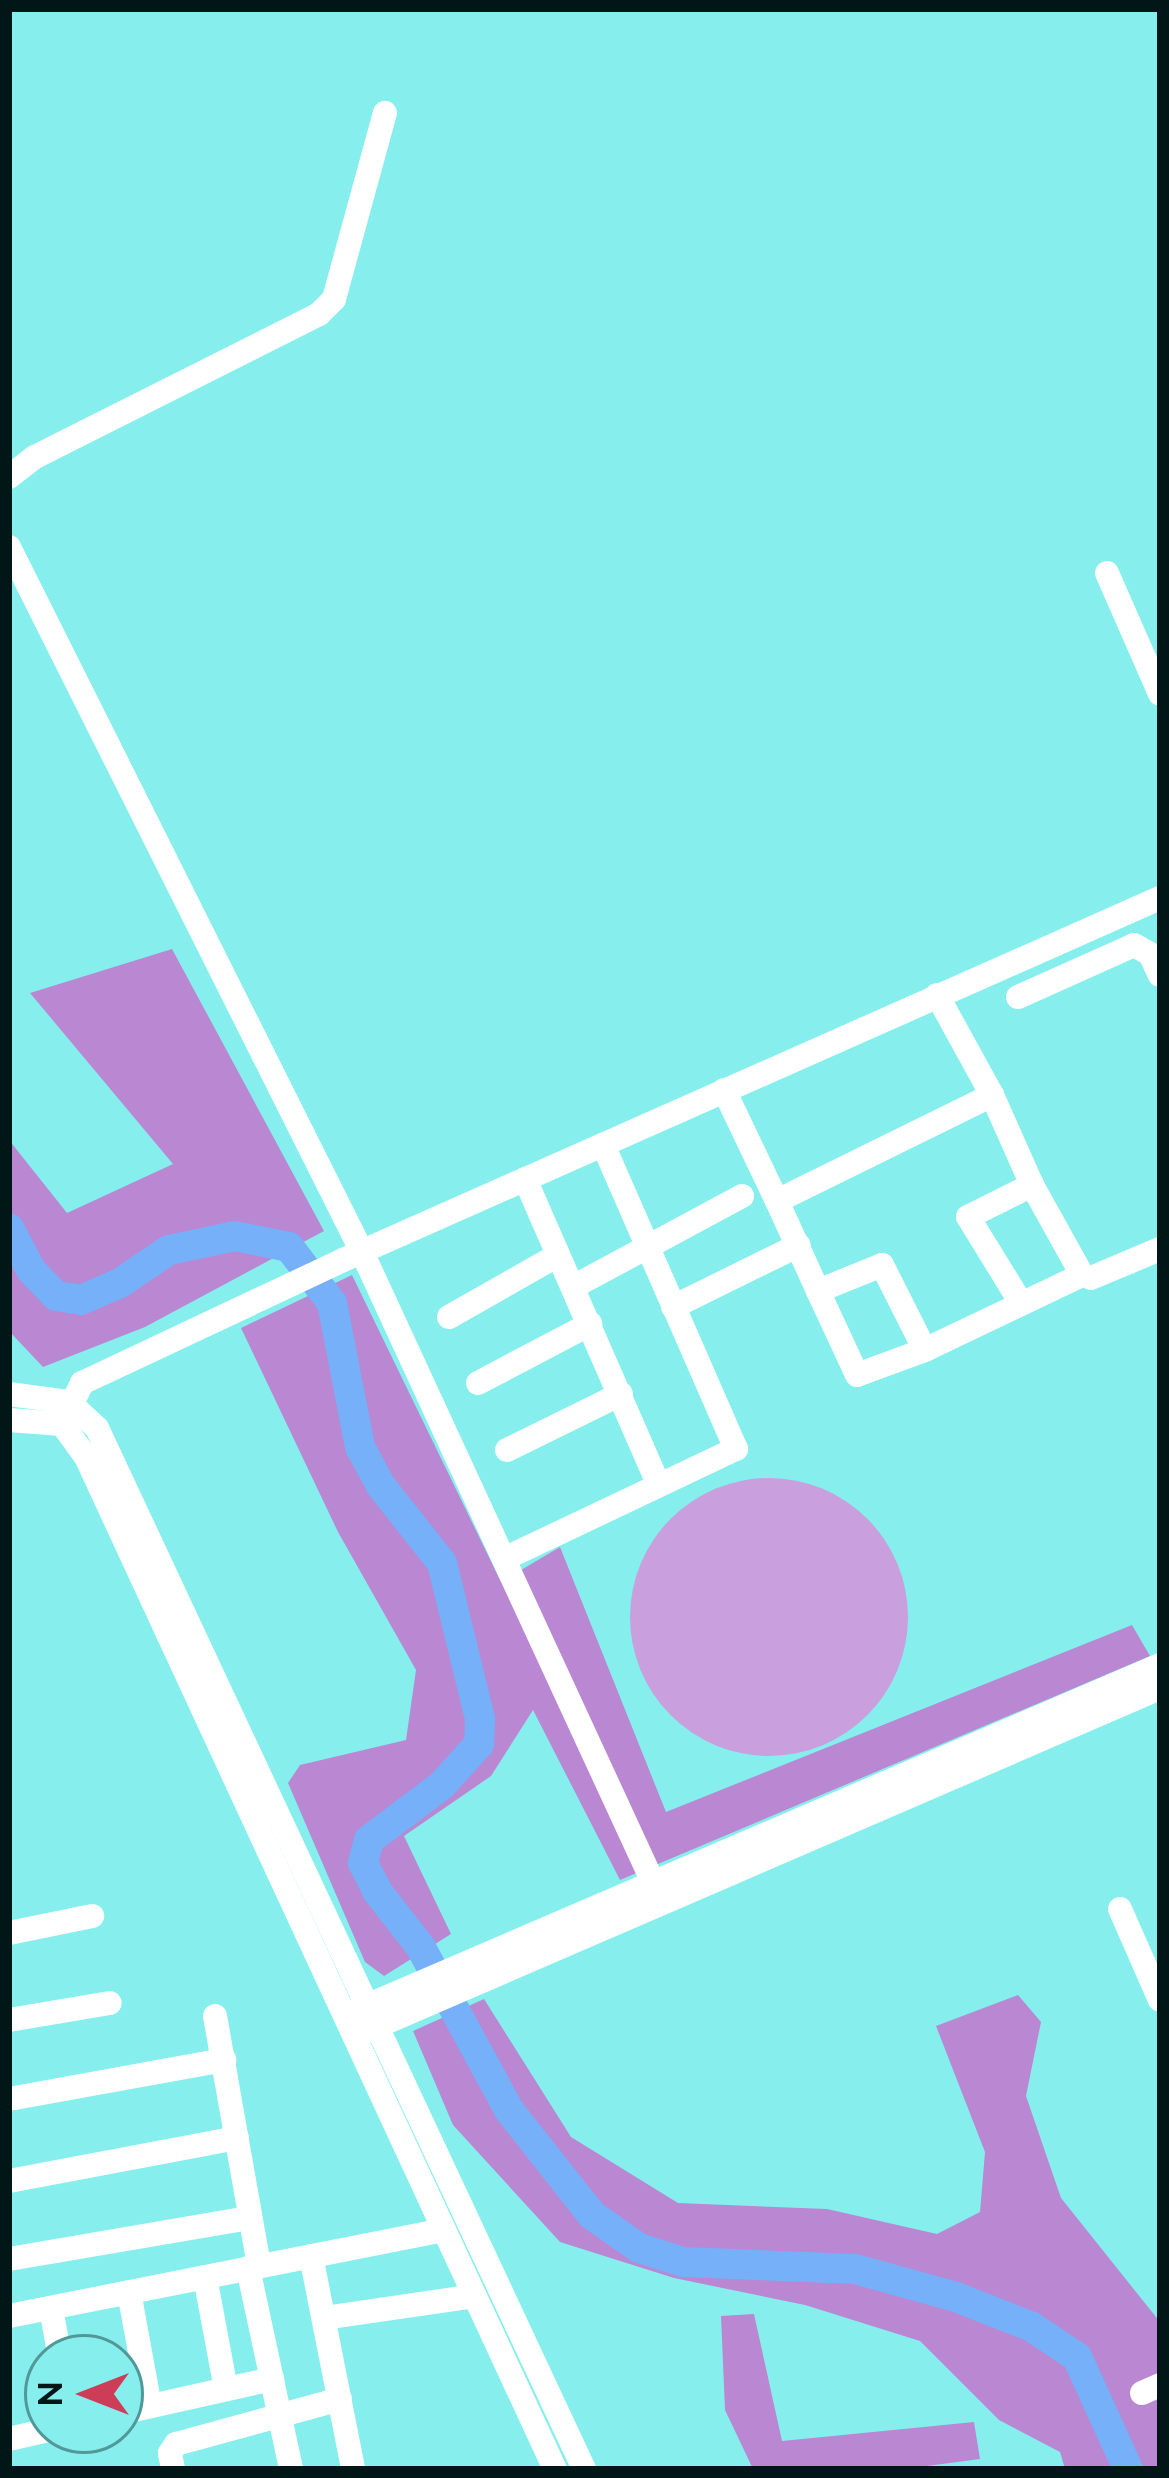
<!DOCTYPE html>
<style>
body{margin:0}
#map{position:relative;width:1169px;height:2478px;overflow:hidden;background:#86efee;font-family:Raleway,sans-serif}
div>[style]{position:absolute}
.green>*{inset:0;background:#c99fde}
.round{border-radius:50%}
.forest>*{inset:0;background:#ba87d2}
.river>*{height:30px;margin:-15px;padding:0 15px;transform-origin:15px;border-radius:15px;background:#76b0f8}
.minor>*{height:24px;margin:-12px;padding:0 12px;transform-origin:12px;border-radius:12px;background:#fff}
span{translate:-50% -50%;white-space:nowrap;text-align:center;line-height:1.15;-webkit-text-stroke:12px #86efee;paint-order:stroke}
.frame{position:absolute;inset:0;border:12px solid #011616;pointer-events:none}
.north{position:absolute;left:24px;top:2334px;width:120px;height:120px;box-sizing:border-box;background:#86efee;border:3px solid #519898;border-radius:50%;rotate:270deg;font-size:33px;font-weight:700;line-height:48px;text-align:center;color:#011616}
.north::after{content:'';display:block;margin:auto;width:42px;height:54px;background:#cd3d57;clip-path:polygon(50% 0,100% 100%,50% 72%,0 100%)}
</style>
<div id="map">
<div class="green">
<i class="round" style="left:630px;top:1478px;width:278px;height:278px"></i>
</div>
<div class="forest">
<i style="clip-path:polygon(172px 949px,324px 1231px,145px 1327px,43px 1367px,9px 1331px,9px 1140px,67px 1213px,173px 1164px,30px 993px)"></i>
<i style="clip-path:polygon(352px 1275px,501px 1582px,560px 1547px,666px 1812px,1132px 1625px,1150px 1656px,620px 1880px,533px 1710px,491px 1776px,404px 1836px,451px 1934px,384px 1976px,365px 1962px,288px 1783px,300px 1765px,406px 1740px,416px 1670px,338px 1532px,241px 1328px)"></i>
<i style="clip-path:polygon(1018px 1995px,1041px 2022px,1026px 2096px,1061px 2198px,1160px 2322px,1160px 2469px,1065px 2469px,1060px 2452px,999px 2420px,920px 2341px,805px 2305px,674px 2278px,560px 2242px,453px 2125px,413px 2031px,484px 1999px,571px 2137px,678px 2203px,827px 2209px,937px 2234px,980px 2212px,985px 2152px,936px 2026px)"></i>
<i style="clip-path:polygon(754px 2314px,782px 2441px,974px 2422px,980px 2459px,904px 2469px,753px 2469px,725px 2410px,721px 2316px)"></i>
</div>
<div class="river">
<i style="left:9px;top:1228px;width:47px;rotate:62.4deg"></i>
<i style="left:31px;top:1270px;width:36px;rotate:46deg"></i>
<i style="left:56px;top:1296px;width:25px;rotate:9deg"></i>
<i style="left:81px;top:1300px;width:43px;rotate:-23.6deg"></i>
<i style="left:120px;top:1283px;width:59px;rotate:-34deg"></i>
<i style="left:169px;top:1250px;width:67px;rotate:-12deg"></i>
<i style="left:235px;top:1236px;width:55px;rotate:11.5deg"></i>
<i style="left:289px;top:1247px;width:71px;rotate:52.5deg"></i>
<i style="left:332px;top:1303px;width:147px;rotate:79deg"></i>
<i style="left:360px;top:1447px;width:44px;rotate:61.7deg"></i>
<i style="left:381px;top:1486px;width:98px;rotate:51.6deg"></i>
<i style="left:442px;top:1563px;width:161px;rotate:76.3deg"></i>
<i style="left:480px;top:1719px;width:25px;rotate:92deg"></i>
<i style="left:479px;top:1744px;width:55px;rotate:132.1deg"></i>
<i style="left:442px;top:1785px;width:91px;rotate:143deg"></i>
<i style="left:369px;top:1840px;width:24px;rotate:105deg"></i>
<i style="left:363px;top:1863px;width:31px;rotate:63deg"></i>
<i style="left:377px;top:1891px;width:70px;rotate:52deg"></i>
<i style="left:420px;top:1946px;width:187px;rotate:61.5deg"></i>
<i style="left:509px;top:2110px;width:134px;rotate:51.7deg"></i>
<i style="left:592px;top:2215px;width:57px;rotate:35.1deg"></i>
<i style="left:639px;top:2248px;width:46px;rotate:17.7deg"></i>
<i style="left:683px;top:2262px;width:172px;rotate:2.3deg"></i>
<i style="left:855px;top:2269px;width:105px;rotate:15.5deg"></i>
<i style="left:956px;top:2297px;width:82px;rotate:21.5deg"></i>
<i style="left:1032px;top:2327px;width:54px;rotate:33.7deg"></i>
<i style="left:1077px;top:2357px;width:123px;rotate:65.5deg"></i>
</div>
<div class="minor">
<i style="left:9px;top:477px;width:33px;rotate:-38deg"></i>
<i style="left:35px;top:457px;width:318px;rotate:-26.7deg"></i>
<i style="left:319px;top:314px;width:21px;rotate:-45deg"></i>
<i style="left:334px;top:299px;width:193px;rotate:-74.7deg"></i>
<i style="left:9px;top:547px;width:788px;rotate:63.4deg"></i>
<i style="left:362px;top:1252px;width:716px;rotate:65.22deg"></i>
<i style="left:1107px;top:573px;width:132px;rotate:66.3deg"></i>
<i style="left:937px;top:995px;width:114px;rotate:61.2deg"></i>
<i style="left:1018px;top:997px;width:127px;rotate:-24.1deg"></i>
<i style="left:1134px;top:945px;width:18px;rotate:29deg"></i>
<i style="left:1150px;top:954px;width:23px;rotate:65deg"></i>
<i style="left:724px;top:1090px;width:123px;rotate:64.5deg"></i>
<i style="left:777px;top:1201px;width:240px;rotate:-26.2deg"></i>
<i style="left:992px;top:1095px;width:98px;rotate:66deg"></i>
<i style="left:1032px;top:1185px;width:103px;rotate:60.9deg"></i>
<i style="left:1082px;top:1275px;width:174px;rotate:154.5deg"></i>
<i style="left:925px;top:1350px;width:72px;rotate:159.8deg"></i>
<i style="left:857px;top:1375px;width:93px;rotate:-114.9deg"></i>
<i style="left:818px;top:1291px;width:69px;rotate:-22.1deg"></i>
<i style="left:882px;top:1265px;width:95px;rotate:63.2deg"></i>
<i style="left:525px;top:1179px;width:334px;rotate:66.4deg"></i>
<i style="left:777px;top:1201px;width:99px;rotate:65.5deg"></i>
<i style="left:1091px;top:1278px;width:75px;rotate:-22.8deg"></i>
<i style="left:573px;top:1287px;width:192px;rotate:-28.3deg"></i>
<i style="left:1021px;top:1303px;width:101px;rotate:-121.6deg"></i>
<i style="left:968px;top:1217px;width:72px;rotate:-26.6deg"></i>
<i style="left:673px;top:1307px;width:140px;rotate:-26.2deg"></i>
<i style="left:449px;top:1317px;width:125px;rotate:-29.6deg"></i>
<i style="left:478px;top:1383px;width:127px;rotate:-27.8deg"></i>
<i style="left:9px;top:1394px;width:61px;rotate:7.6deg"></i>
<i style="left:69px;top:1402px;width:38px;rotate:43deg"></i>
<i style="left:97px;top:1428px;width:1149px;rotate:64.93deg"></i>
<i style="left:9px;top:1420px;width:53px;rotate:4.3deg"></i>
<i style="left:62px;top:1424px;width:41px;rotate:54deg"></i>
<i style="left:86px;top:1457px;width:1115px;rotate:65.14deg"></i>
<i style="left:62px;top:1424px;width:46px;rotate:-64deg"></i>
<i style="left:82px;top:1383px;width:289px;rotate:-25.2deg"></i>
<i style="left:343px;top:1260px;width:894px;rotate:-23.9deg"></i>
<i style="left:507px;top:1450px;width:127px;rotate:-26.2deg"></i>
<i style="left:504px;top:1559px;width:257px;rotate:-25.4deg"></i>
<i style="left:736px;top:1449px;width:332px;rotate:-113.6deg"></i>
<i style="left:1120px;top:1909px;width:99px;rotate:66.3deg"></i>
<i style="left:9px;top:1933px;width:85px;rotate:-11.6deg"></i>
<i style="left:357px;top:2010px;width:874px;rotate:-23.25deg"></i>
<i style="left:215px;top:2016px;width:254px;rotate:80deg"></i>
<i style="left:9px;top:2020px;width:102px;rotate:-9.6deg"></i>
<i style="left:364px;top:2032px;width:867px;rotate:-23.37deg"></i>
<i style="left:9px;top:2099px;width:219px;rotate:-10.3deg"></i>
<i style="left:9px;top:2181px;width:232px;rotate:-10.7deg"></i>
<i style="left:311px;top:2256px;width:217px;rotate:78.8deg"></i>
<i style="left:9px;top:2259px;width:244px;rotate:-9.7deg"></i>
<i style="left:248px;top:2268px;width:206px;rotate:77.9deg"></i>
<i style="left:205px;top:2277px;width:114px;rotate:79.4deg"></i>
<i style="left:129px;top:2292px;width:116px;rotate:79.6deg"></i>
<i style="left:51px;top:2308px;width:51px;rotate:79.8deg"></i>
<i style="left:9px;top:2316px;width:442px;rotate:-11.2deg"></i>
<i style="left:324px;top:2318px;width:152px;rotate:-8.3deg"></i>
<i style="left:1142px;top:2393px;width:20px;rotate:-24deg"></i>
<i style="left:120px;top:2413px;width:156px;rotate:-12.6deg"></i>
<i style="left:9px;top:2439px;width:40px;rotate:-13deg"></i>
<i style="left:173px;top:2469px;width:16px;rotate:-101deg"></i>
<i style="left:170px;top:2453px;width:11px;rotate:-56deg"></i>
<i style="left:176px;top:2444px;width:170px;rotate:-15.3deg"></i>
</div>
<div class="frame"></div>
<div class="north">N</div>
</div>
